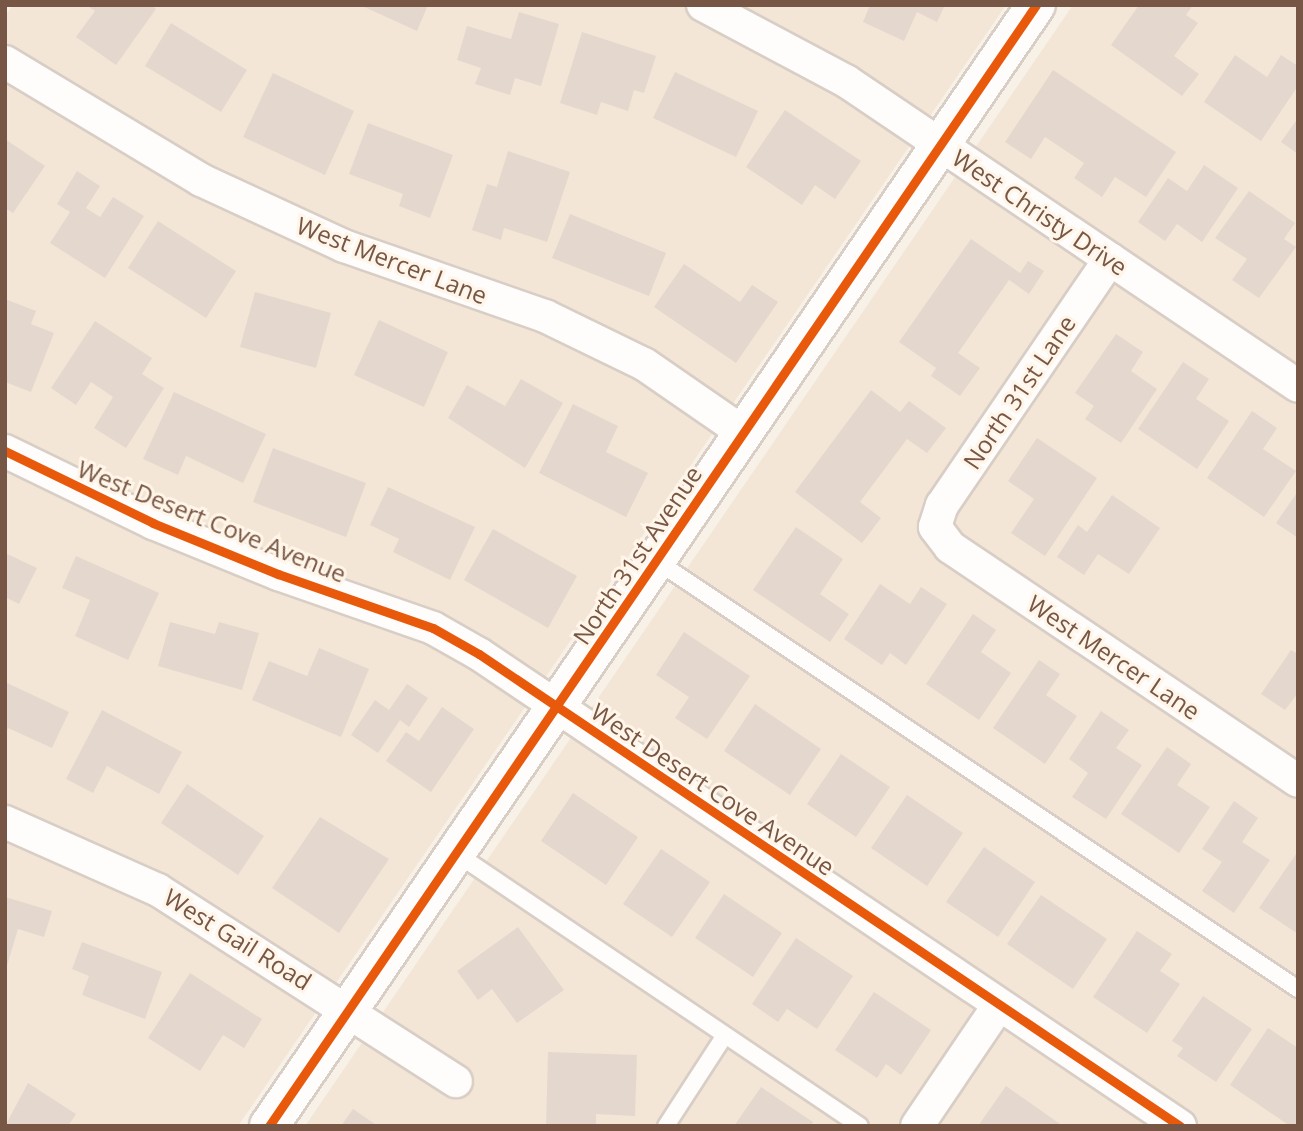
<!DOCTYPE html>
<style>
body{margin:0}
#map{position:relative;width:1303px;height:1131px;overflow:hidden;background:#f7f1e7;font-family:"Open Sans",sans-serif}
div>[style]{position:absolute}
.residential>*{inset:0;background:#f3e6d6}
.building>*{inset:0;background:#e4d8ce}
.roads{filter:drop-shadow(2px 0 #d8cec5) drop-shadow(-2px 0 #d8cec5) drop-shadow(0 2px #d8cec5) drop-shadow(0 -2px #d8cec5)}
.lane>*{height:16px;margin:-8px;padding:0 8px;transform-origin:8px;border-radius:8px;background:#fefdfb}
.street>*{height:32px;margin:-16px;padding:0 16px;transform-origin:16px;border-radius:16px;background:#fefdfb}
.secondary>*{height:38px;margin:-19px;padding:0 19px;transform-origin:19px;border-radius:19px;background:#fefdfb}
.cycleway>*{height:9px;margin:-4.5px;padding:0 4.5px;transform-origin:4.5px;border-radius:4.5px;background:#e8590c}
span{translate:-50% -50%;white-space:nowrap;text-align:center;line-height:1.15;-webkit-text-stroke:6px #fff5e8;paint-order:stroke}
.street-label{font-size:24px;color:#775645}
.frame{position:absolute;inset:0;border:7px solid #775645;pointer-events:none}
</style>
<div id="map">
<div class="residential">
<i style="clip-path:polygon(13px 5px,1006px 5px,238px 1126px,5px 1126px,5px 16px)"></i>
<i style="clip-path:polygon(1073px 5px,1298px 5px,1298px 1126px,305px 1126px)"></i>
</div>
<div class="building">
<i style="clip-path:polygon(86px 5px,151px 5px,156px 9px,116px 65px,76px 37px,95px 11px)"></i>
<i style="clip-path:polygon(360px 5px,428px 5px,417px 31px)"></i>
<i style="clip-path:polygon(870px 5px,945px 5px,937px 22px,917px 12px,904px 41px,863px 22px)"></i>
<i style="clip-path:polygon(1139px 5px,1193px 5px,1186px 15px,1198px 23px,1174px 56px,1199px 74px,1182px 96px,1111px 45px)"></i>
<i style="clip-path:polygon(519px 12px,559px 24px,541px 86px,515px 78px,510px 95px,475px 84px,481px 68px,457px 60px,467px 26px,511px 39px)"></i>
<i style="clip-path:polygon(171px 23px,247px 70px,221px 112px,145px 66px)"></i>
<i style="clip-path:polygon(582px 32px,656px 56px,644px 93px,634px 90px,628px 111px,601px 102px,597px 115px,560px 103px)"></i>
<i style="clip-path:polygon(1235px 55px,1267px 77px,1281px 55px,1298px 66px,1298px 86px,1261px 141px,1204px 102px)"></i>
<i style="clip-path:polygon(1053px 70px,1176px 152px,1146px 197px,1115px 177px,1102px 197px,1074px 178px,1084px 163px,1045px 137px,1031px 159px,1005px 142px)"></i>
<i style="clip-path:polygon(675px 72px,758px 111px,736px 157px,653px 118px)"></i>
<i style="clip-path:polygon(273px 73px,354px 111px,325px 175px,243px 137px)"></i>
<i style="clip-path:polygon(785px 110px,861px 161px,835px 199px,815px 185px,802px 205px,746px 167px)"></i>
<i style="clip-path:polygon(1298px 118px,1298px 154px,1281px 142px)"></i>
<i style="clip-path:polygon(368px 123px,453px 155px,430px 218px,399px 206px,403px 194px,349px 174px)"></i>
<i style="clip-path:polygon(5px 139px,45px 166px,13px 213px,5px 208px)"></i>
<i style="clip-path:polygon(508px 151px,570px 172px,547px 242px,504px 228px,501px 240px,472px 230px,487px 184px,497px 187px)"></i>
<i style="clip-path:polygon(1204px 165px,1238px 188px,1202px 242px,1177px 224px,1165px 241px,1138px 222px,1168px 178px,1187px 191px)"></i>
<i style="clip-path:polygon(77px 171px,100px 186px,86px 208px,100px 217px,113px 197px,144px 216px,105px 278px,50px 243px,70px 212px,57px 204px)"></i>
<i style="clip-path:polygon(1249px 191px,1295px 223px,1284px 239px,1296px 247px,1259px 298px,1232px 280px,1247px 259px,1215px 238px)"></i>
<i style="clip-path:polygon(570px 214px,666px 253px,649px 296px,552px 258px)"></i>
<i style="clip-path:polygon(158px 221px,236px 271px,206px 318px,128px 268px)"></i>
<i style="clip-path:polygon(971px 239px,1020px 273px,1028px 261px,1044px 271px,1029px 294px,1009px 280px,958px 353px,980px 368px,960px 396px,931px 376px,936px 368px,899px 342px)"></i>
<i style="clip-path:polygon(684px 264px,740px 302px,752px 285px,778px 302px,736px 363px,654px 307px)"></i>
<i style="clip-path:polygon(255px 292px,331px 313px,316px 368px,240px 347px)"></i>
<i style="clip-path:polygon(5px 299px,36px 311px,31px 324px,54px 333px,31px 392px,5px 382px)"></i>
<i style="clip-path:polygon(379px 320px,448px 352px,424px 407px,354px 375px)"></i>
<i style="clip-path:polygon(95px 321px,152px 358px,142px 374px,164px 388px,126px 448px,94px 428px,113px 397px,91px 382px,76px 405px,51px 388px)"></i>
<i style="clip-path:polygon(1116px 334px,1143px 352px,1131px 371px,1157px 389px,1121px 443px,1085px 419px,1094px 406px,1075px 393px)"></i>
<i style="clip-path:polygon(1183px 362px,1209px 379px,1196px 399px,1229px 421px,1197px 469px,1138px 429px)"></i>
<i style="clip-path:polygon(521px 379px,563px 403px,525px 468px,448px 418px,467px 385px,505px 406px)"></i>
<i style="clip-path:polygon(871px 390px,900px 412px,909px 401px,946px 428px,927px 453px,907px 439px,860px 502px,881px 518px,862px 543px,795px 492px)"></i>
<i style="clip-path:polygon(174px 392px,266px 434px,243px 483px,186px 456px,178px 475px,143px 459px)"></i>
<i style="clip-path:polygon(573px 404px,618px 426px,606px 452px,648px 473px,626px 517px,539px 473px)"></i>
<i style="clip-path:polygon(1252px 411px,1277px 428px,1263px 449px,1296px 471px,1264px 517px,1207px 478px)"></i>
<i style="clip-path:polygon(1037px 438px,1097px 478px,1045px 556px,1011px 533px,1034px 499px,1008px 481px)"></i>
<i style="clip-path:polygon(273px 448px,366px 483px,346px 537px,253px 502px)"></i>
<i style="clip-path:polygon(388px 487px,475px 527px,450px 580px,393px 552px,399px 539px,370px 525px)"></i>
<i style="clip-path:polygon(1298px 491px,1298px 538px,1276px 523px)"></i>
<i style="clip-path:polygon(1112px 495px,1160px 528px,1129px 574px,1098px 554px,1084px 575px,1057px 557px,1078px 525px,1087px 532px)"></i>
<i style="clip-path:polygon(796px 527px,843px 559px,820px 594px,849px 614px,830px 642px,753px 590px)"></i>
<i style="clip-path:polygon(493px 529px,577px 576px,548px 628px,464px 580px)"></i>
<i style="clip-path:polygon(5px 553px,37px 568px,19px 604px,5px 597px)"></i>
<i style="clip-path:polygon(76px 556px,159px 593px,128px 660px,75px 636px,90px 600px,62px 588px)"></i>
<i style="clip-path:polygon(880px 584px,910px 604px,921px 587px,947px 604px,906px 665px,890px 653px,882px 665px,844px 639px)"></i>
<i style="clip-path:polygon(973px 614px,996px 630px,981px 652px,1011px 673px,979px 720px,926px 684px)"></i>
<i style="clip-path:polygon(170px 622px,215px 634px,219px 622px,259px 633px,242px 690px,158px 666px)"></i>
<i style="clip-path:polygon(684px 632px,750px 676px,707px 739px,675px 718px,689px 697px,656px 675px)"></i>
<i style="clip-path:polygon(319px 648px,369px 669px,341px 737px,252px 700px,269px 661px,307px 676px)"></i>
<i style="clip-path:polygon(1291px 650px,1298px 654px,1298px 693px,1285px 710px,1261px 694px)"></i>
<i style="clip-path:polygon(1039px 660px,1060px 674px,1046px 695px,1077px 716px,1045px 764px,993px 728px)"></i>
<i style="clip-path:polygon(5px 682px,69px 712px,52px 748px,8px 728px,5px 734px)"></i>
<i style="clip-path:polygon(407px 684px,428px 698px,409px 727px,400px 720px,378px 753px,351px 735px,375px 700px,389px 710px)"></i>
<i style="clip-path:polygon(755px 704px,821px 749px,790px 795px,724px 751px)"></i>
<i style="clip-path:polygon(442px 707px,474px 729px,431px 792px,386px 761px,406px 732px,419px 741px)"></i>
<i style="clip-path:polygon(102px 710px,182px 752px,159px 794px,107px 766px,93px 793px,66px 779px)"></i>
<i style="clip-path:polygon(1101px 711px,1129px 730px,1116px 748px,1142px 765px,1106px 819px,1072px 797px,1088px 773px,1069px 759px)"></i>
<i style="clip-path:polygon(1167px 747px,1191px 764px,1177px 785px,1210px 807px,1179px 853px,1121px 814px)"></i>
<i style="clip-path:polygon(841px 754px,890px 787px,856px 837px,807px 804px)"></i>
<i style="clip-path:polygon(187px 784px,264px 836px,238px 875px,161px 823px)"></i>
<i style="clip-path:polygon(573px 793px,638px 837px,606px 885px,541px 841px)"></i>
<i style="clip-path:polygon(907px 795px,963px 833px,927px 886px,871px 848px)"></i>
<i style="clip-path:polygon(1234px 801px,1258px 818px,1242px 842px,1270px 860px,1234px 913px,1202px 891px,1222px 862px,1202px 849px)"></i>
<i style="clip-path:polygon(320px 817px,389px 859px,339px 933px,272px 888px)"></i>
<i style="clip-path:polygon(984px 847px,1035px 882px,998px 937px,946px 902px)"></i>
<i style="clip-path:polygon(661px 849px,710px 882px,672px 937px,623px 904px)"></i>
<i style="clip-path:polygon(1298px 851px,1298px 934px,1259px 908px)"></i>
<i style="clip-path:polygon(724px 894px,782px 933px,753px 977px,695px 938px)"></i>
<i style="clip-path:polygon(1041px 895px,1107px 939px,1073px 989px,1007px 944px)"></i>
<i style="clip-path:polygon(5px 897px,52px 911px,44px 937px,18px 929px,6px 969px)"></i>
<i style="clip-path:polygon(518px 927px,564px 990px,517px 1023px,492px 989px,478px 1000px,457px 971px)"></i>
<i style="clip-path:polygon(1137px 931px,1172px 954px,1160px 971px,1180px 984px,1147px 1033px,1093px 997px)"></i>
<i style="clip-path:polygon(796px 938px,853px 976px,817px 1029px,787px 1009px,778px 1022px,752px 1004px)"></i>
<i style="clip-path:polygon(82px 942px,162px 972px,145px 1019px,82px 995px,89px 976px,72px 969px)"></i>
<i style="clip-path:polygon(190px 973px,262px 1019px,244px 1048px,223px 1035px,200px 1071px,148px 1038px)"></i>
<i style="clip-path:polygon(874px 992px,931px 1030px,901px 1075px,886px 1064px,877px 1078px,835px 1050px)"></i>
<i style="clip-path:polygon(1203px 996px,1252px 1029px,1216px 1082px,1177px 1056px,1183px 1048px,1172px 1041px)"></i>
<i style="clip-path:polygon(1268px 1028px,1298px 1048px,1298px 1126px,1290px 1126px,1230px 1085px)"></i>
<i style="clip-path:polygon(548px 1052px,637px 1055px,635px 1116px,596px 1114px,596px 1126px,546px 1126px)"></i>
<i style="clip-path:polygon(28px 1083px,76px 1114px,68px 1126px,5px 1126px)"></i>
<i style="clip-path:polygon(1006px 1086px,1063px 1126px,978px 1126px)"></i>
<i style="clip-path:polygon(761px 1087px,813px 1122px,811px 1126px,734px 1126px)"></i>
<i style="clip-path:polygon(353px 1109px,378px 1126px,341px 1126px)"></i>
</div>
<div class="roads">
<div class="lane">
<i style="left:655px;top:560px;width:773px;rotate:33.71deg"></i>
<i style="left:457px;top:854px;width:486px;rotate:34deg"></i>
<i style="left:666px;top:1126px;width:108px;rotate:-57deg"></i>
</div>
<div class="street">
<i style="left:703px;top:5px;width:162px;rotate:28deg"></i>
<i style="left:846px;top:81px;width:545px;rotate:34.01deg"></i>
<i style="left:5px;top:62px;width:229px;rotate:31deg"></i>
<i style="left:201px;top:180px;width:157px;rotate:24.8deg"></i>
<i style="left:344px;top:246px;width:213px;rotate:19.2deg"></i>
<i style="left:545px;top:316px;width:110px;rotate:25.9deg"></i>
<i style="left:644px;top:364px;width:121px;rotate:34.6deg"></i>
<i style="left:1110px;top:259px;width:298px;rotate:124.3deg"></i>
<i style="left:942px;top:505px;width:23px;rotate:108deg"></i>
<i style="left:935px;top:527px;width:25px;rotate:53deg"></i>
<i style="left:950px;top:547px;width:419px;rotate:33.9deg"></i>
<i style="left:5px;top:451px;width:165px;rotate:25.9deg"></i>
<i style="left:153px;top:523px;width:135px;rotate:22.2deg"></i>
<i style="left:278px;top:574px;width:164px;rotate:19.2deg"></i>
<i style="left:433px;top:628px;width:53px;rotate:29.5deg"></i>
<i style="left:479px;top:654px;width:845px;rotate:33.95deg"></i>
<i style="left:5px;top:822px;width:167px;rotate:24deg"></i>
<i style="left:158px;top:890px;width:354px;rotate:32.7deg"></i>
<i style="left:917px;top:1126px;width:146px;rotate:-55.9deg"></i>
</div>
<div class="secondary">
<i style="left:269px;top:1126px;width:1358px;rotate:-55.62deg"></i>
</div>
</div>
<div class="cycleway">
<i style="left:5px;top:451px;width:165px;rotate:25.9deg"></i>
<i style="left:153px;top:523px;width:135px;rotate:22.2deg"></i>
<i style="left:278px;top:574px;width:164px;rotate:19.2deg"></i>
<i style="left:433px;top:628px;width:53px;rotate:29.5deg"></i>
<i style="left:479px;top:654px;width:845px;rotate:33.95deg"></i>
<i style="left:269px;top:1126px;width:1358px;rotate:-55.62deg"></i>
</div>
<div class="street-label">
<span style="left:1040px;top:212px;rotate:34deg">West Christy Drive</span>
<span style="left:392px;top:260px;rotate:21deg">West Mercer Lane</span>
<span style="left:1019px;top:392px;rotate:-56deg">North 31st Lane</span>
<span style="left:212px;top:521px;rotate:22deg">West Desert Cove Avenue</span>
<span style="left:637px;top:555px;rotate:-56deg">North 31st Avenue</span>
<span style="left:1114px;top:657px;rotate:34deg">West Mercer Lane</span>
<span style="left:713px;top:789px;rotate:34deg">West Desert Cove Avenue</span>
<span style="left:238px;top:939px;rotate:32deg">West Gail Road</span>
</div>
<div class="frame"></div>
</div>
